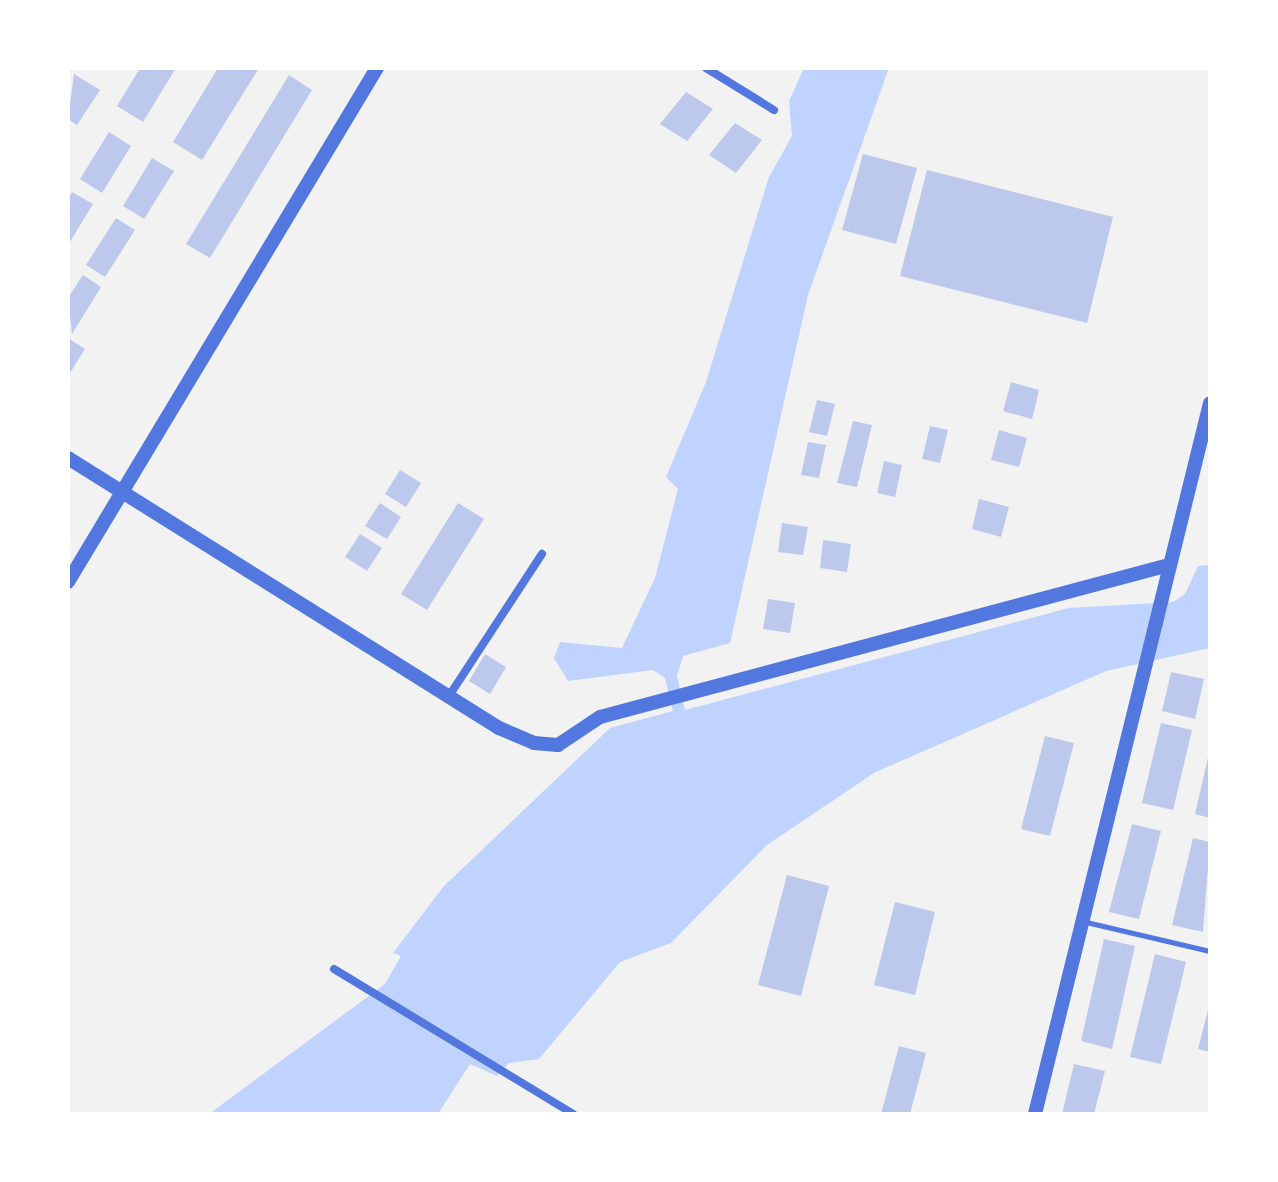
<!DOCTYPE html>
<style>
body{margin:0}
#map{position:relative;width:1278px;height:1182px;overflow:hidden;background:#f2f2f2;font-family:"Titillium Web",sans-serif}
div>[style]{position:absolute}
.water>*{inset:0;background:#bfd3fe}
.building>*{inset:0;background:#bdc9ec}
.service>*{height:5px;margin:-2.5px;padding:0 2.5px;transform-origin:2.5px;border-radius:2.5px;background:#5277de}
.minor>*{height:8px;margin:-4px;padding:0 4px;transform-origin:4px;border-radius:4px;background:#5277de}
.tertiary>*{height:14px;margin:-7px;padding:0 7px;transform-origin:7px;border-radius:7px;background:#5277de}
span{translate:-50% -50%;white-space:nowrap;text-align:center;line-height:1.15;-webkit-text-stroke:6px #fff;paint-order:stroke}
.frame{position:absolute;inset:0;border:70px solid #fff;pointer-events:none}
</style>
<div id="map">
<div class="water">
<i style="clip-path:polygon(804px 68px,889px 68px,808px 295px,730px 643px,683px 656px,677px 676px,685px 710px,1069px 608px,1173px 602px,1185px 594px,1198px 566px,1210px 565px,1210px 648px,1106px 671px,874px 773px,767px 845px,671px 943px,620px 962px,539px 1059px,509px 1063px,497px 1076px,470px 1064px,438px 1114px,209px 1114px,385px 984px,401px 956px,393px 953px,444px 886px,610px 728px,673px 711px,665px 678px,653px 670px,568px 681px,554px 658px,560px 642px,622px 648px,655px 578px,678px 489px,666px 477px,706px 382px,769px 177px,792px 136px,789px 101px)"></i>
</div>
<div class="building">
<i style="clip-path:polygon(140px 68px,176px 68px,143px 122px,117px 106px)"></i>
<i style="clip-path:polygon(218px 68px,259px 68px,202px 160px,173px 142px)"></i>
<i style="clip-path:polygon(74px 74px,100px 90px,77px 125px,68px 119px)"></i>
<i style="clip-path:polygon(289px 75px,312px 90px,210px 258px,186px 244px)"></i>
<i style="clip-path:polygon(686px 92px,713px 109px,687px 141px,660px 124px)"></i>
<i style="clip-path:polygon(735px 123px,762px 140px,736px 173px,709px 155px)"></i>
<i style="clip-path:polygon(109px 132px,131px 146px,102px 193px,80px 179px)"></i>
<i style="clip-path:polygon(863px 154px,917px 168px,896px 244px,842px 230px)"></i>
<i style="clip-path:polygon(152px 158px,174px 171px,144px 219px,123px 206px)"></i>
<i style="clip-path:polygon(927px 170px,1113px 217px,1087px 323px,900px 276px)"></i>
<i style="clip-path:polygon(72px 192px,93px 204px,68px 245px,68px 199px)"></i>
<i style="clip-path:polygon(116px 218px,135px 230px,105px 277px,86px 265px)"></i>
<i style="clip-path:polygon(83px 275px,101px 287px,72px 334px,68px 298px)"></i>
<i style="clip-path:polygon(68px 338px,85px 349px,68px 376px)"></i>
<i style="clip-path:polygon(1011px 382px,1039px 390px,1032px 419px,1003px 411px)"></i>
<i style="clip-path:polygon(817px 400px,835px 404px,827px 436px,809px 432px)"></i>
<i style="clip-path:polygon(853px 421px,872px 425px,857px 487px,837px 483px)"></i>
<i style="clip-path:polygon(930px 426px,948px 430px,940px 463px,922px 459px)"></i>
<i style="clip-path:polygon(999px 430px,1027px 438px,1019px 467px,991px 460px)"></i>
<i style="clip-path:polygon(808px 442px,826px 445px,819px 478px,801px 475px)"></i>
<i style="clip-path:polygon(884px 461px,902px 465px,895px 497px,877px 493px)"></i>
<i style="clip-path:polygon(400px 470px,421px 483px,406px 507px,385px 494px)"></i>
<i style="clip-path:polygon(979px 499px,1009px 507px,1001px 537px,972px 529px)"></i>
<i style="clip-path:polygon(380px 503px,401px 517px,387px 539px,365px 526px)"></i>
<i style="clip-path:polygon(458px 503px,484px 519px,427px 610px,401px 594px)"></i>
<i style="clip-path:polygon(782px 523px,808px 527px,803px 555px,778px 552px)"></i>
<i style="clip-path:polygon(360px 534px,382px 548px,367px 571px,345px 557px)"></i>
<i style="clip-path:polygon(823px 540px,851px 544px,847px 572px,820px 568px)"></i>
<i style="clip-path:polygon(768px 599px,795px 603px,790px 633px,763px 629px)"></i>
<i style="clip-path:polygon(485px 654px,506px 667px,490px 694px,469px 681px)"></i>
<i style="clip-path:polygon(1171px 672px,1204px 679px,1195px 719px,1162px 711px)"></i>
<i style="clip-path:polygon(1161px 723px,1192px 730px,1173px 810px,1142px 803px)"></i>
<i style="clip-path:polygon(1045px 736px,1074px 743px,1050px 836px,1021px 829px)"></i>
<i style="clip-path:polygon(1209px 753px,1210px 753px,1210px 818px,1195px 814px)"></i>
<i style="clip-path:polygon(1132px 824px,1161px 831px,1139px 919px,1109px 912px)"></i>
<i style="clip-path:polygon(1193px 838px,1210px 842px,1203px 932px,1172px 925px)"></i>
<i style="clip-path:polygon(787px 875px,829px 886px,801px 996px,758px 985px)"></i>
<i style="clip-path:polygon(895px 902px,935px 912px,915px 995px,874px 985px)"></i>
<i style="clip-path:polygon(1104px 939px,1135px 946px,1112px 1049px,1081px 1041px)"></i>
<i style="clip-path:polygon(1155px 954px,1186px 962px,1161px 1064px,1130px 1057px)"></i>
<i style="clip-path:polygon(1209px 1006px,1210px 1006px,1210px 1052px,1198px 1049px)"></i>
<i style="clip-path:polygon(899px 1046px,926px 1053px,910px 1114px,881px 1114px)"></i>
<i style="clip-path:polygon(1074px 1064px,1105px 1071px,1094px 1114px,1062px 1114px)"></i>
</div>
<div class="service">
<i style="left:1086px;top:922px;width:127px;rotate:13.2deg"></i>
</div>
<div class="minor">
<i style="left:706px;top:68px;width:80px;rotate:31.7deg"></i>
<i style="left:449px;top:696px;width:170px;rotate:-56.8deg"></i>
<i style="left:334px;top:969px;width:280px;rotate:31.2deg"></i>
</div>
<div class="tertiary">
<i style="left:68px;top:458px;width:509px;rotate:32.07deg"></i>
<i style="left:499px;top:728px;width:38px;rotate:23deg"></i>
<i style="left:534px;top:743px;width:24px;rotate:5deg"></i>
<i style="left:558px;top:745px;width:50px;rotate:-33.7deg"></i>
<i style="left:600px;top:717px;width:585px;rotate:-14.96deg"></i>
<i style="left:68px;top:582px;width:600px;rotate:-58.99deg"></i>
<i style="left:1035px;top:1114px;width:732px;rotate:-76.17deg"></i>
</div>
<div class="frame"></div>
</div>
